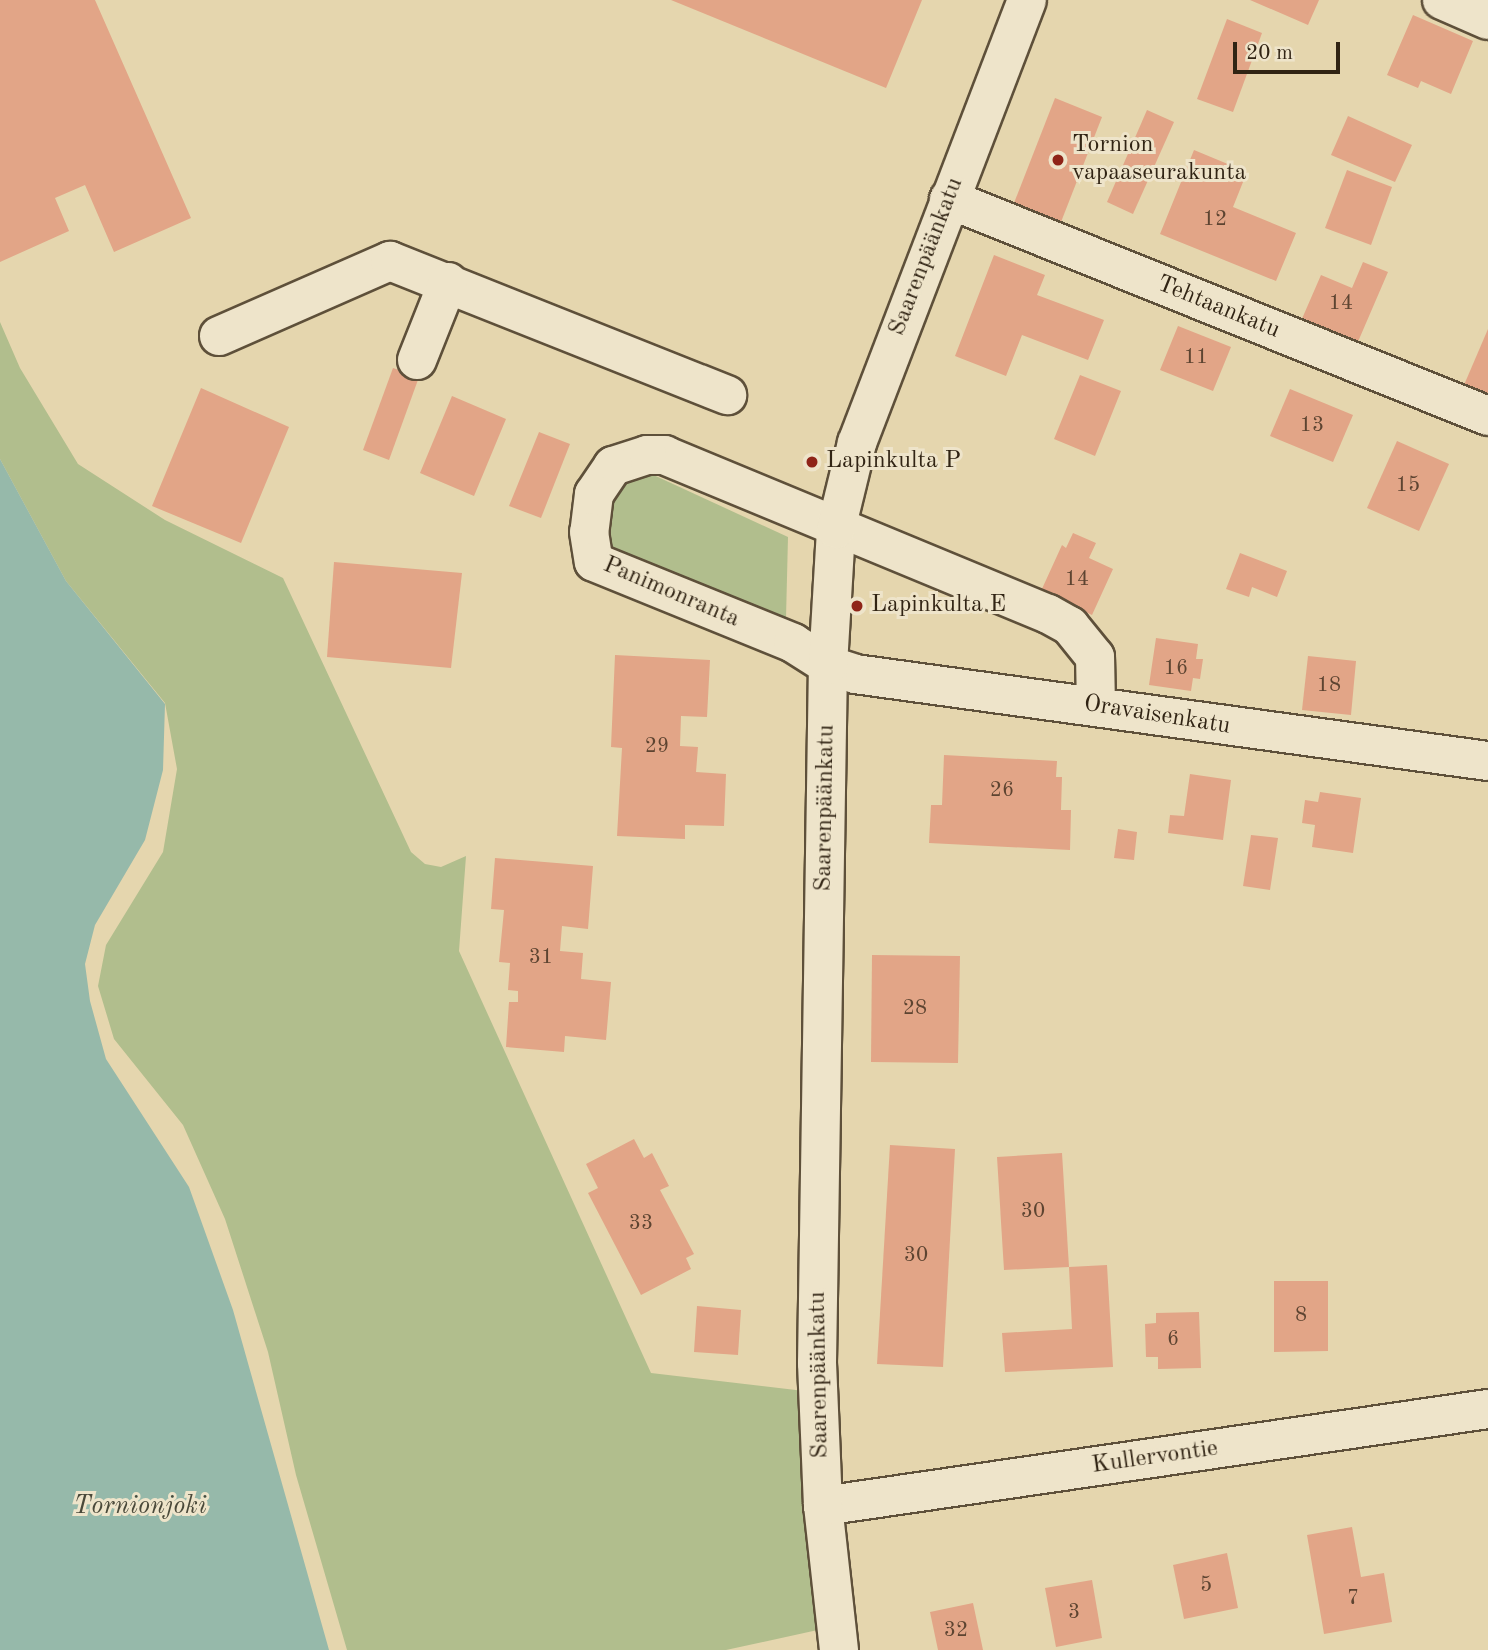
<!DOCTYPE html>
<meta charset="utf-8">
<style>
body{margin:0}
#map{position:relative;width:1488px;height:1650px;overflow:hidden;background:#e5d6ae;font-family:"Old Standard TT",serif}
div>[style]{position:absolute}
.green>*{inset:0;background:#b1be8d}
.water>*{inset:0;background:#96b9aa}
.building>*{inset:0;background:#e2a587}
.roads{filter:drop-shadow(2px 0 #5e503a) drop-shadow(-2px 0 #5e503a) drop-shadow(0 2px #5e503a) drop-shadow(0 -2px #5e503a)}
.minor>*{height:38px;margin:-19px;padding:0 19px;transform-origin:19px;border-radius:19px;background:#eee4ca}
.dots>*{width:19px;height:19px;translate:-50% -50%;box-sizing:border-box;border:4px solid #eee4ca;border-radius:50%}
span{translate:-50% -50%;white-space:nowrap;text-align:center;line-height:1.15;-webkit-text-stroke:6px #eee4ca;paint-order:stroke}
.number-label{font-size:21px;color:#5d4431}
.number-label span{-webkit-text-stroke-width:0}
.poi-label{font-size:24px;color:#312414}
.left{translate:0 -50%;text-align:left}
.street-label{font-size:24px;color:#312414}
.water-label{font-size:26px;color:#4a493a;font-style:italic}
.scale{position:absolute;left:1233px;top:42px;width:107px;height:32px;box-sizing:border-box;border:4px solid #312414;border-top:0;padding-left:9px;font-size:21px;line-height:24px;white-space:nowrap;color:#312414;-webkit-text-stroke:5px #eee4ca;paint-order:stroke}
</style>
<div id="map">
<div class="green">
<i style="clip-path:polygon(0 322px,20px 368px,78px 464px,165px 520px,283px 578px,411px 852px,425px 864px,441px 867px,466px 856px,459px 951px,651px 1373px,821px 1393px,854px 1622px,726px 1650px,347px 1650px,296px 1475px,268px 1352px,225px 1219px,183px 1125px,114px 1039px,98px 986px,106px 945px,163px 852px,177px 769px,165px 703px,66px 581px,0 459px)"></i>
<i style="clip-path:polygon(647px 472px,788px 537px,786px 618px,612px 547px,604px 521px,620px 485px)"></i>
</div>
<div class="water">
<i style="clip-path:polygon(0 459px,66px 581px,165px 704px,163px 770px,145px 840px,95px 925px,85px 964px,90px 1001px,106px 1059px,189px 1187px,233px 1310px,329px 1650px,0 1650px)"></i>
</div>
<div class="building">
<i style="clip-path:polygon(0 0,95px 0,191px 218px,114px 252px,85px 185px,55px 198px,69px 231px,0 262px)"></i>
<i style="clip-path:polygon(671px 0,922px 0,886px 88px)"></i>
<i style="clip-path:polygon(1250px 0,1319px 0,1308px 25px)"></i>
<i style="clip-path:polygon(1413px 15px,1473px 41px,1451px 94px,1421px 81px,1418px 88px,1387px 75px)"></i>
<i style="clip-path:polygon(1227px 19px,1262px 33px,1233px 112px,1197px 99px)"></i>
<i style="clip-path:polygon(1055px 98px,1102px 117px,1061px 222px,1014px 203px)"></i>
<i style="clip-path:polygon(1147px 110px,1174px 122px,1133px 214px,1107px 202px)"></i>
<i style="clip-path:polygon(1348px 116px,1412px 145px,1395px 182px,1331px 155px)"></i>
<i style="clip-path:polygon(1194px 150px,1247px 172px,1233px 207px,1296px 233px,1276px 281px,1160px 234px)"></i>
<i style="clip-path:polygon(1347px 170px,1392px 187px,1371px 245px,1325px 228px)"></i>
<i style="clip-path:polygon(994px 255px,1045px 275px,1037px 295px,1104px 320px,1088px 360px,1022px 335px,1006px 376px,955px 356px)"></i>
<i style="clip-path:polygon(1363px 262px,1388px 272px,1357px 344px,1301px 321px,1321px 275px,1352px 288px)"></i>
<i style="clip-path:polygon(1178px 326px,1231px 347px,1213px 391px,1160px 370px)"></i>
<i style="clip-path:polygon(1488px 329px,1488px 395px,1464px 385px)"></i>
<i style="clip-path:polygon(393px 368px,419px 377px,389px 460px,363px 450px)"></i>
<i style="clip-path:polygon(1080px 375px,1121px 391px,1095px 456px,1054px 439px)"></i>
<i style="clip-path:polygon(201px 388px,289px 427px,241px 543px,152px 506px)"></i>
<i style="clip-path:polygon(1290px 389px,1353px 415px,1333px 462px,1270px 436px)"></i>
<i style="clip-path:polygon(452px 396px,506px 419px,474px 496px,420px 473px)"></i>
<i style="clip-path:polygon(539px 432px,570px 444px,541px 518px,509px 506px)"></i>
<i style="clip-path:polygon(1397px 441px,1449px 464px,1419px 531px,1367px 508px)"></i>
<i style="clip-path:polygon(1073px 533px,1096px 543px,1089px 558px,1113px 569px,1092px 615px,1041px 591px,1062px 545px,1066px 548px)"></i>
<i style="clip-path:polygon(1240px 553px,1287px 571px,1277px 597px,1252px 587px,1249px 597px,1226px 589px)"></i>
<i style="clip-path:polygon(334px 562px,462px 573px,451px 668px,327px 657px)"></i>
<i style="clip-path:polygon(1156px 638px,1198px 644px,1196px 659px,1203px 659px,1200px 679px,1193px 678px,1191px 691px,1149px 685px)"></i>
<i style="clip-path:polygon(615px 655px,710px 660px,707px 717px,681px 716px,680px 746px,698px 747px,696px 772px,726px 774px,724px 826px,685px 825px,685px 839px,617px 836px,622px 748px,611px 747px)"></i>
<i style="clip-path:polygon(1308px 656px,1356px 661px,1351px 715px,1302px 710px)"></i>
<i style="clip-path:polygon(944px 755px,1057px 761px,1056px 777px,1062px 777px,1061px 810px,1071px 810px,1070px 850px,929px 843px,931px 805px,942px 805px)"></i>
<i style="clip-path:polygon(1190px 774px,1231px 780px,1223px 840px,1168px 833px,1170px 815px,1184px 816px)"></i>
<i style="clip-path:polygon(1320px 792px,1361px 798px,1353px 853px,1312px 847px,1315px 825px,1302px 823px,1305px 800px,1318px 802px)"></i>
<i style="clip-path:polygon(1118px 829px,1137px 832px,1134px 860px,1114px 858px)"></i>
<i style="clip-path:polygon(1251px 835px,1278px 838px,1270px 890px,1243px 886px)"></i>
<i style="clip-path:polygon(495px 858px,593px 866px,588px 929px,562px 926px,560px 951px,583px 953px,581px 979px,611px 982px,606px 1040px,565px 1036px,564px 1052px,506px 1047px,509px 1002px,518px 1002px,518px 991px,508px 990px,510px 963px,499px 962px,504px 910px,491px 909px)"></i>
<i style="clip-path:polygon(872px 955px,960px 956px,958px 1063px,871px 1062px)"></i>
<i style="clip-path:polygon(634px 1139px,644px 1158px,652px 1153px,669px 1186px,660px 1190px,694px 1254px,686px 1258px,691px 1269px,641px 1295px,588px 1193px,598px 1188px,586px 1164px)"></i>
<i style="clip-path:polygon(890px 1145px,955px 1149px,943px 1367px,877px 1364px)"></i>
<i style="clip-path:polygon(1062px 1153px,1069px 1267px,1004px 1270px,997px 1157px)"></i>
<i style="clip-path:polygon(1107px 1265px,1113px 1367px,1005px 1372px,1002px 1333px,1072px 1329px,1069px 1267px)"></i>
<i style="clip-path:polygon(1274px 1281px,1328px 1281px,1328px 1351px,1274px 1352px)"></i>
<i style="clip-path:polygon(697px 1306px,741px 1310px,738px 1355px,694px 1352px)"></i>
<i style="clip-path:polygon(1199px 1312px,1201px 1368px,1158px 1369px,1158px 1357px,1146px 1357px,1145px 1324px,1156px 1323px,1156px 1313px)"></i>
<i style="clip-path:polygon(1352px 1527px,1361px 1577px,1384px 1573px,1392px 1622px,1324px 1634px,1307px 1535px)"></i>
<i style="clip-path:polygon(1227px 1553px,1238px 1608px,1184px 1619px,1173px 1565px)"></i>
<i style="clip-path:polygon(1092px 1580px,1102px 1638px,1056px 1647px,1045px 1588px)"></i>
<i style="clip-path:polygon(973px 1603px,983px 1650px,938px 1650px,930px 1612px)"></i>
</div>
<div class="roads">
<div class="minor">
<i style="left:1442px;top:0;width:50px;rotate:23.5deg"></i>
<i style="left:949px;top:199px;width:581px;rotate:21.93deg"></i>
<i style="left:219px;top:336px;width:187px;rotate:-23.7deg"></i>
<i style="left:390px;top:261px;width:363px;rotate:21.7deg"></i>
<i style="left:417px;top:360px;width:84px;rotate:-68.3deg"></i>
<i style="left:1096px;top:707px;width:50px;rotate:-91.1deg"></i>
<i style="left:1095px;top:657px;width:40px;rotate:-129deg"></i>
<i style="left:1070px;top:626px;width:25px;rotate:-151deg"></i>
<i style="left:1048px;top:614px;width:415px;rotate:-157.5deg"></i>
<i style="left:665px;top:455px;width:18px;rotate:180deg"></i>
<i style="left:647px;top:455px;width:36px;rotate:162deg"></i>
<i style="left:613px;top:466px;width:34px;rotate:124deg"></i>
<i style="left:594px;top:494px;width:38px;rotate:97deg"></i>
<i style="left:589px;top:532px;width:30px;rotate:81deg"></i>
<i style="left:594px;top:562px;width:215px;rotate:22.1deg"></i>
<i style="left:793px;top:643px;width:41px;rotate:32.2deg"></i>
<i style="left:828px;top:665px;width:28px;rotate:18deg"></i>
<i style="left:855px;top:674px;width:639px;rotate:7.83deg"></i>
<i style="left:823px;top:1506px;width:672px;rotate:-8.3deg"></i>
<i style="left:839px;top:1650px;width:145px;rotate:-96.3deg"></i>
<i style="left:823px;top:1506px;width:143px;rotate:-92.4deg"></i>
<i style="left:817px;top:1363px;width:698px;rotate:-89.1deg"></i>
<i style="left:828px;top:665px;width:136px;rotate:-86.6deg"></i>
<i style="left:836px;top:529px;width:89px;rotate:-76.3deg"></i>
<i style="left:857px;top:443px;width:474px;rotate:-69deg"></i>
</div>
</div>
<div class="dots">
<i style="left:1058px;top:160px;background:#8f2418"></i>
<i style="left:812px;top:462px;background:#8f2418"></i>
<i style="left:857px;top:606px;background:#8f2418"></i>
</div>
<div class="number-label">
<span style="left:1215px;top:220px">12</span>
<span style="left:1341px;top:304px">14</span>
<span style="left:1196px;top:358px">11</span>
<span style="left:1312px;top:426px">13</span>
<span style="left:1408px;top:486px">15</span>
<span style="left:1077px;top:580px">14</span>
<span style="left:1176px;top:669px">16</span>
<span style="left:1329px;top:686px">18</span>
<span style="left:657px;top:747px">29</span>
<span style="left:1002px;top:791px">26</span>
<span style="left:541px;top:958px">31</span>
<span style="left:915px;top:1009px">28</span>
<span style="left:1033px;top:1212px">30</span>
<span style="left:641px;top:1224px">33</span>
<span style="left:916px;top:1256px">30</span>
<span style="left:1301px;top:1316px">8</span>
<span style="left:1173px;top:1340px">6</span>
<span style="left:1206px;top:1586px">5</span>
<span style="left:1353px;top:1599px">7</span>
<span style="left:1074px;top:1613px">3</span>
<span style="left:956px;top:1631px">32</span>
</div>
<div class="poi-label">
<span class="left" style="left:1072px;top:160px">Tornion<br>vapaaseurakunta</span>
<span class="left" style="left:826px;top:462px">Lapinkulta P</span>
<span class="left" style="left:871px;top:606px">Lapinkulta E</span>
</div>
<div class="street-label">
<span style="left:927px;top:257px;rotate:-69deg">Saarenpäänkatu</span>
<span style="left:1218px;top:308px;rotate:22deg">Tehtaankatu</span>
<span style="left:671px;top:593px;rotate:23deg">Panimonranta</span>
<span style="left:1157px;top:716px;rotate:9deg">Oravaisenkatu</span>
<span style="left:826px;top:808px;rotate:-89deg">Saarenpäänkatu</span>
<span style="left:820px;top:1375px;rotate:-91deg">Saarenpäänkatu</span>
<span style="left:1155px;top:1458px;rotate:-8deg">Kullervontie</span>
</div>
<div class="water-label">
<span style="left:140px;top:1507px">Tornionjoki</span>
</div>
<div class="scale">20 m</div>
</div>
